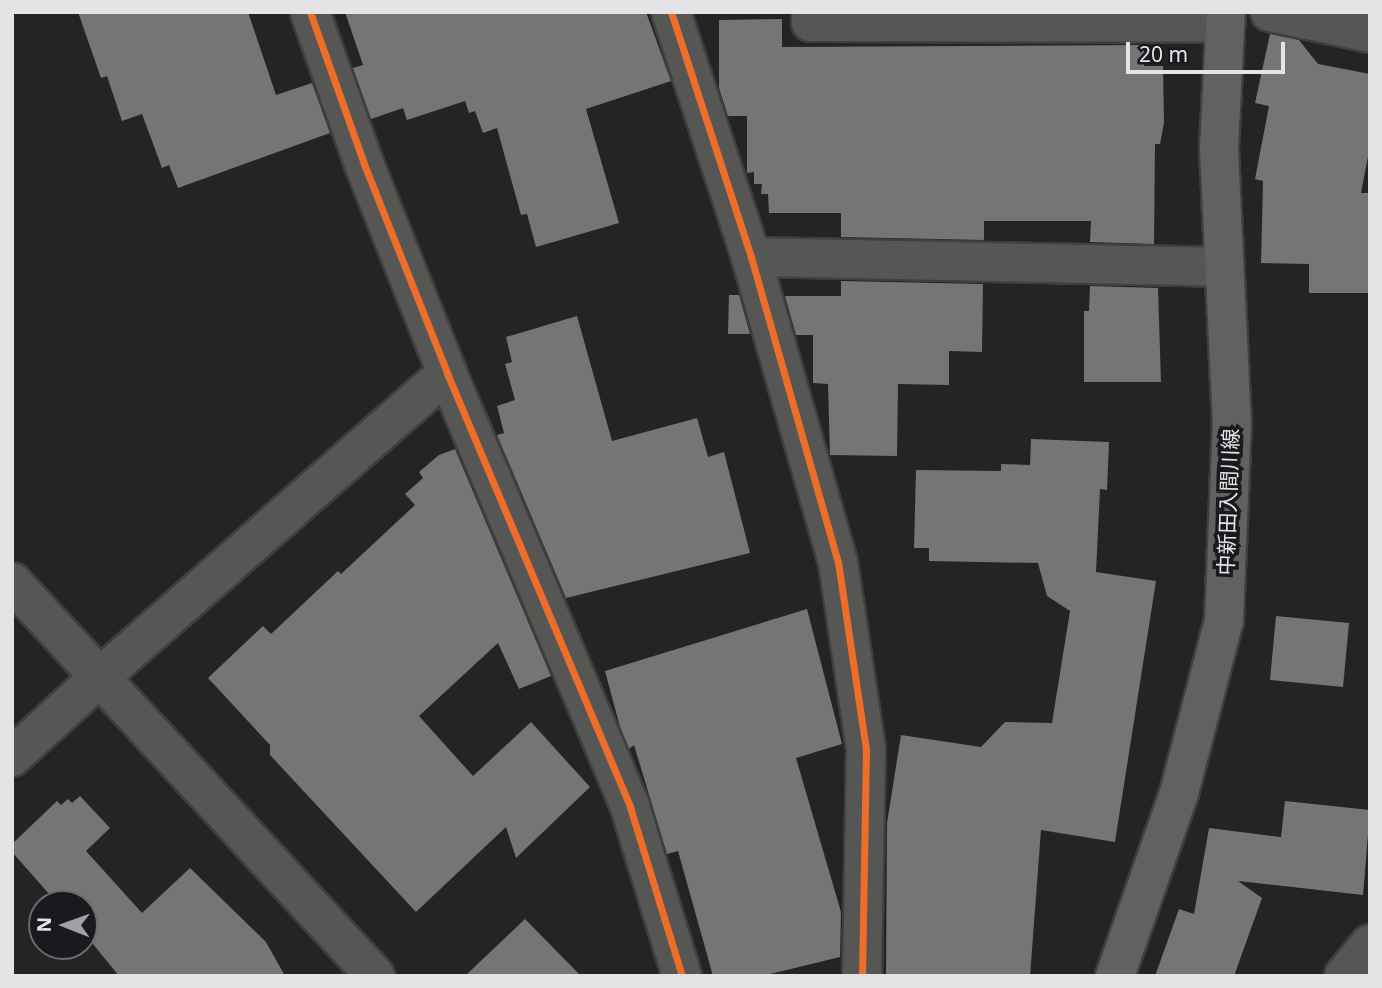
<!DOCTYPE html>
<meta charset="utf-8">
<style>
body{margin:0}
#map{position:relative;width:1382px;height:988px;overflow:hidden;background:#242425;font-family:"Noto Sans","Noto Sans JP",sans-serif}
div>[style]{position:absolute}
.building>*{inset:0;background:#757576}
.roads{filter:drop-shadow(2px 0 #3f3f40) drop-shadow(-2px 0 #3f3f40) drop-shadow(0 2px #3f3f40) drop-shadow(0 -2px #3f3f40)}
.minor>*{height:38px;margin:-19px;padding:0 19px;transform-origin:19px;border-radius:19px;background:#565655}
.tertiary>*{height:38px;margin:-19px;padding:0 19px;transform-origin:19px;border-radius:19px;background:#565655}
.secondary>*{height:38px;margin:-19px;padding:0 19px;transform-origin:19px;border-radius:19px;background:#626160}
.cycleway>*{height:7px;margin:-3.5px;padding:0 3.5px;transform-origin:3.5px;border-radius:3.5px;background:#ee6e29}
span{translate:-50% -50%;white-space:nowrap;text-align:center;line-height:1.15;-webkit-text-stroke:7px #1a191d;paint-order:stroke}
.street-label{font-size:21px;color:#e4e4e7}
.frame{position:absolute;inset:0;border:14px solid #e4e4e7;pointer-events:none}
.north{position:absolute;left:28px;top:890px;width:70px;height:70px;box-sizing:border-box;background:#1a191d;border:2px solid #6b6a6e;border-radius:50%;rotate:271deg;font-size:19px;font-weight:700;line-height:28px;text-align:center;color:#e4e4e7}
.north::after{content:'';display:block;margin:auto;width:24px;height:32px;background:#a1a1a3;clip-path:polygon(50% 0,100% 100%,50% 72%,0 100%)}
.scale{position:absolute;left:1126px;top:42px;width:159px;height:32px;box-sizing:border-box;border:4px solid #e4e4e7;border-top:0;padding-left:9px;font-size:21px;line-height:24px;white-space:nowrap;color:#e4e4e7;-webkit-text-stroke:5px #1a191d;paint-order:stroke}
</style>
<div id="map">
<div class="building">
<i style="clip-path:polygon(78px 12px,248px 12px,276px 95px,312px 83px,330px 133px,178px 188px,169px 165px,162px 168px,142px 114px,122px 121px,107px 76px,101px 78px)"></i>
<i style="clip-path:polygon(345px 12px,646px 12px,671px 81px,586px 109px,619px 223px,536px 247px,527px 214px,521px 215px,497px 128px,483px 133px,475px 111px,469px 113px,465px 101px,407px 120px,403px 108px,371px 119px,353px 68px,363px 65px)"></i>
<i style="clip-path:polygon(782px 19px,782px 47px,1144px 45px,1144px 66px,1163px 66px,1164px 123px,1160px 144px,1155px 144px,1154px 244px,1090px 242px,1091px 221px,984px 221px,984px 240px,841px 237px,841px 213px,769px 213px,768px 194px,761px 194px,762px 184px,754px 184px,754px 172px,747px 173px,747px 116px,728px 116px,719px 88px,719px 20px)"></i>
<i style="clip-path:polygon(1270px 34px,1299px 40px,1318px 64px,1370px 74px,1370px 146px,1361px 193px,1370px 193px,1370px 293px,1309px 293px,1309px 264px,1261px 263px,1263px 181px,1255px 179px,1269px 106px,1255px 103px)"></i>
<i style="clip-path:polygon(841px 281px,983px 284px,982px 352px,949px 351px,949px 385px,898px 384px,897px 456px,830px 455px,828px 384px,813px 383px,813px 335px,796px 335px,785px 296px,841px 296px)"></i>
<i style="clip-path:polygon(1090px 286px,1158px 288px,1161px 382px,1084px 382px,1084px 311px,1089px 311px)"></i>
<i style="clip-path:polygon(729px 295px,739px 295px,750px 334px,728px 334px)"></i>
<i style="clip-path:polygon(577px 316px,612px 441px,697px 418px,708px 457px,724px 452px,750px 553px,566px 598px,497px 435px,504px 433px,497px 406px,515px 400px,505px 364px,512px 362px,506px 337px)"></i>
<i style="clip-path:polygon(1031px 439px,1109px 442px,1107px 490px,1100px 489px,1096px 572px,1156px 581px,1115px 842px,1041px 830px,1030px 976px,886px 976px,887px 823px,901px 735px,981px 747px,1005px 722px,1052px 723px,1070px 611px,1047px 596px,1038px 563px,929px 561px,929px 548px,914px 548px,916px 470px,1001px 471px,1001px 464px,1030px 465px)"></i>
<i style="clip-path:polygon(455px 449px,551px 676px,519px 689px,498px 643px,419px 716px,473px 776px,531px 722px,590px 787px,516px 858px,506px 827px,416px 912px,270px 755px,270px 745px,208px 678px,263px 626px,271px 634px,338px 571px,341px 574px,415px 505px,405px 494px,423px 478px,419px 472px,439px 455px)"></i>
<i style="clip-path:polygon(807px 609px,842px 744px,796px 758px,841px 912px,840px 957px,762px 976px,713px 976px,678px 851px,667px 854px,634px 745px,629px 749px,620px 727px,605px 671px)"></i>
<i style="clip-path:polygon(1276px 616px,1349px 623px,1343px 687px,1270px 680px)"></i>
<i style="clip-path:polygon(80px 796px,110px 828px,86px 851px,142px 913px,190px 868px,266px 942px,285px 976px,119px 976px,84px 933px,84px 904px,58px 904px,12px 852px,12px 844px,57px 801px,61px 805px,68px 799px,72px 803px)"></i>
<i style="clip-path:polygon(1285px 801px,1370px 810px,1363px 895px,1238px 881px,1262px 898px,1234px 976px,1155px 976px,1179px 909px,1194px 914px,1209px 828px,1281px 837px)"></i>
<i style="clip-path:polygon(525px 919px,581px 976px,465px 976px)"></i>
</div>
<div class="roads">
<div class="minor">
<i style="left:310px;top:12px;width:161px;rotate:70.4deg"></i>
<i style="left:364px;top:164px;width:225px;rotate:68.3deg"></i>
<i style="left:447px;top:373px;width:471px;rotate:67.1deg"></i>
<i style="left:630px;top:807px;width:177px;rotate:72.9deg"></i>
<i style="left:671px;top:12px;width:258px;rotate:71.9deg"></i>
<i style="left:751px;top:257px;width:317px;rotate:74.1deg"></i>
<i style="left:838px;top:562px;width:189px;rotate:81.5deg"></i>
<i style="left:866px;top:749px;width:227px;rotate:91deg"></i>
<i style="left:812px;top:12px;width:10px;rotate:96deg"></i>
<i style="left:811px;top:22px;width:413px;rotate:0.1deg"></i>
<i style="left:1270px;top:12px;width:102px;rotate:11.9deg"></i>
<i style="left:751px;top:257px;width:471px;rotate:1.2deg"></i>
<i style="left:100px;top:677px;width:461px;rotate:-41.2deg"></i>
<i style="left:1344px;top:976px;width:41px;rotate:-50.9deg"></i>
</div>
<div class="tertiary">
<i style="left:12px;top:582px;width:536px;rotate:47.35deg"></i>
<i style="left:12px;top:757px;width:119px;rotate:-42.3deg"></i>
</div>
<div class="secondary">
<i style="left:1115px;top:976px;width:194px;rotate:-70.7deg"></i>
<i style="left:1179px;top:793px;width:179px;rotate:-75.4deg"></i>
<i style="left:1224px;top:620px;width:195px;rotate:-87.7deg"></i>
<i style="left:1232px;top:425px;width:277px;rotate:-92.7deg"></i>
<i style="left:1219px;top:148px;width:136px;rotate:-87.1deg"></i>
</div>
</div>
<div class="cycleway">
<i style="left:310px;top:12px;width:161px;rotate:70.4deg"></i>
<i style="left:364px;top:164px;width:225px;rotate:68.3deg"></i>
<i style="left:447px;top:373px;width:471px;rotate:67.1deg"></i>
<i style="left:630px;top:807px;width:177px;rotate:72.9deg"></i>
<i style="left:671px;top:12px;width:258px;rotate:71.9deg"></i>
<i style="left:751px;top:257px;width:317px;rotate:74.1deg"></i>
<i style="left:838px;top:562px;width:189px;rotate:81.5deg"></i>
<i style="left:866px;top:749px;width:227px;rotate:91deg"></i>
</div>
<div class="street-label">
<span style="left:1228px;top:502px;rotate:-88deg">中新田入間川線</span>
</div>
<div class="frame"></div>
<div class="north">N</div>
<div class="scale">20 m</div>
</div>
